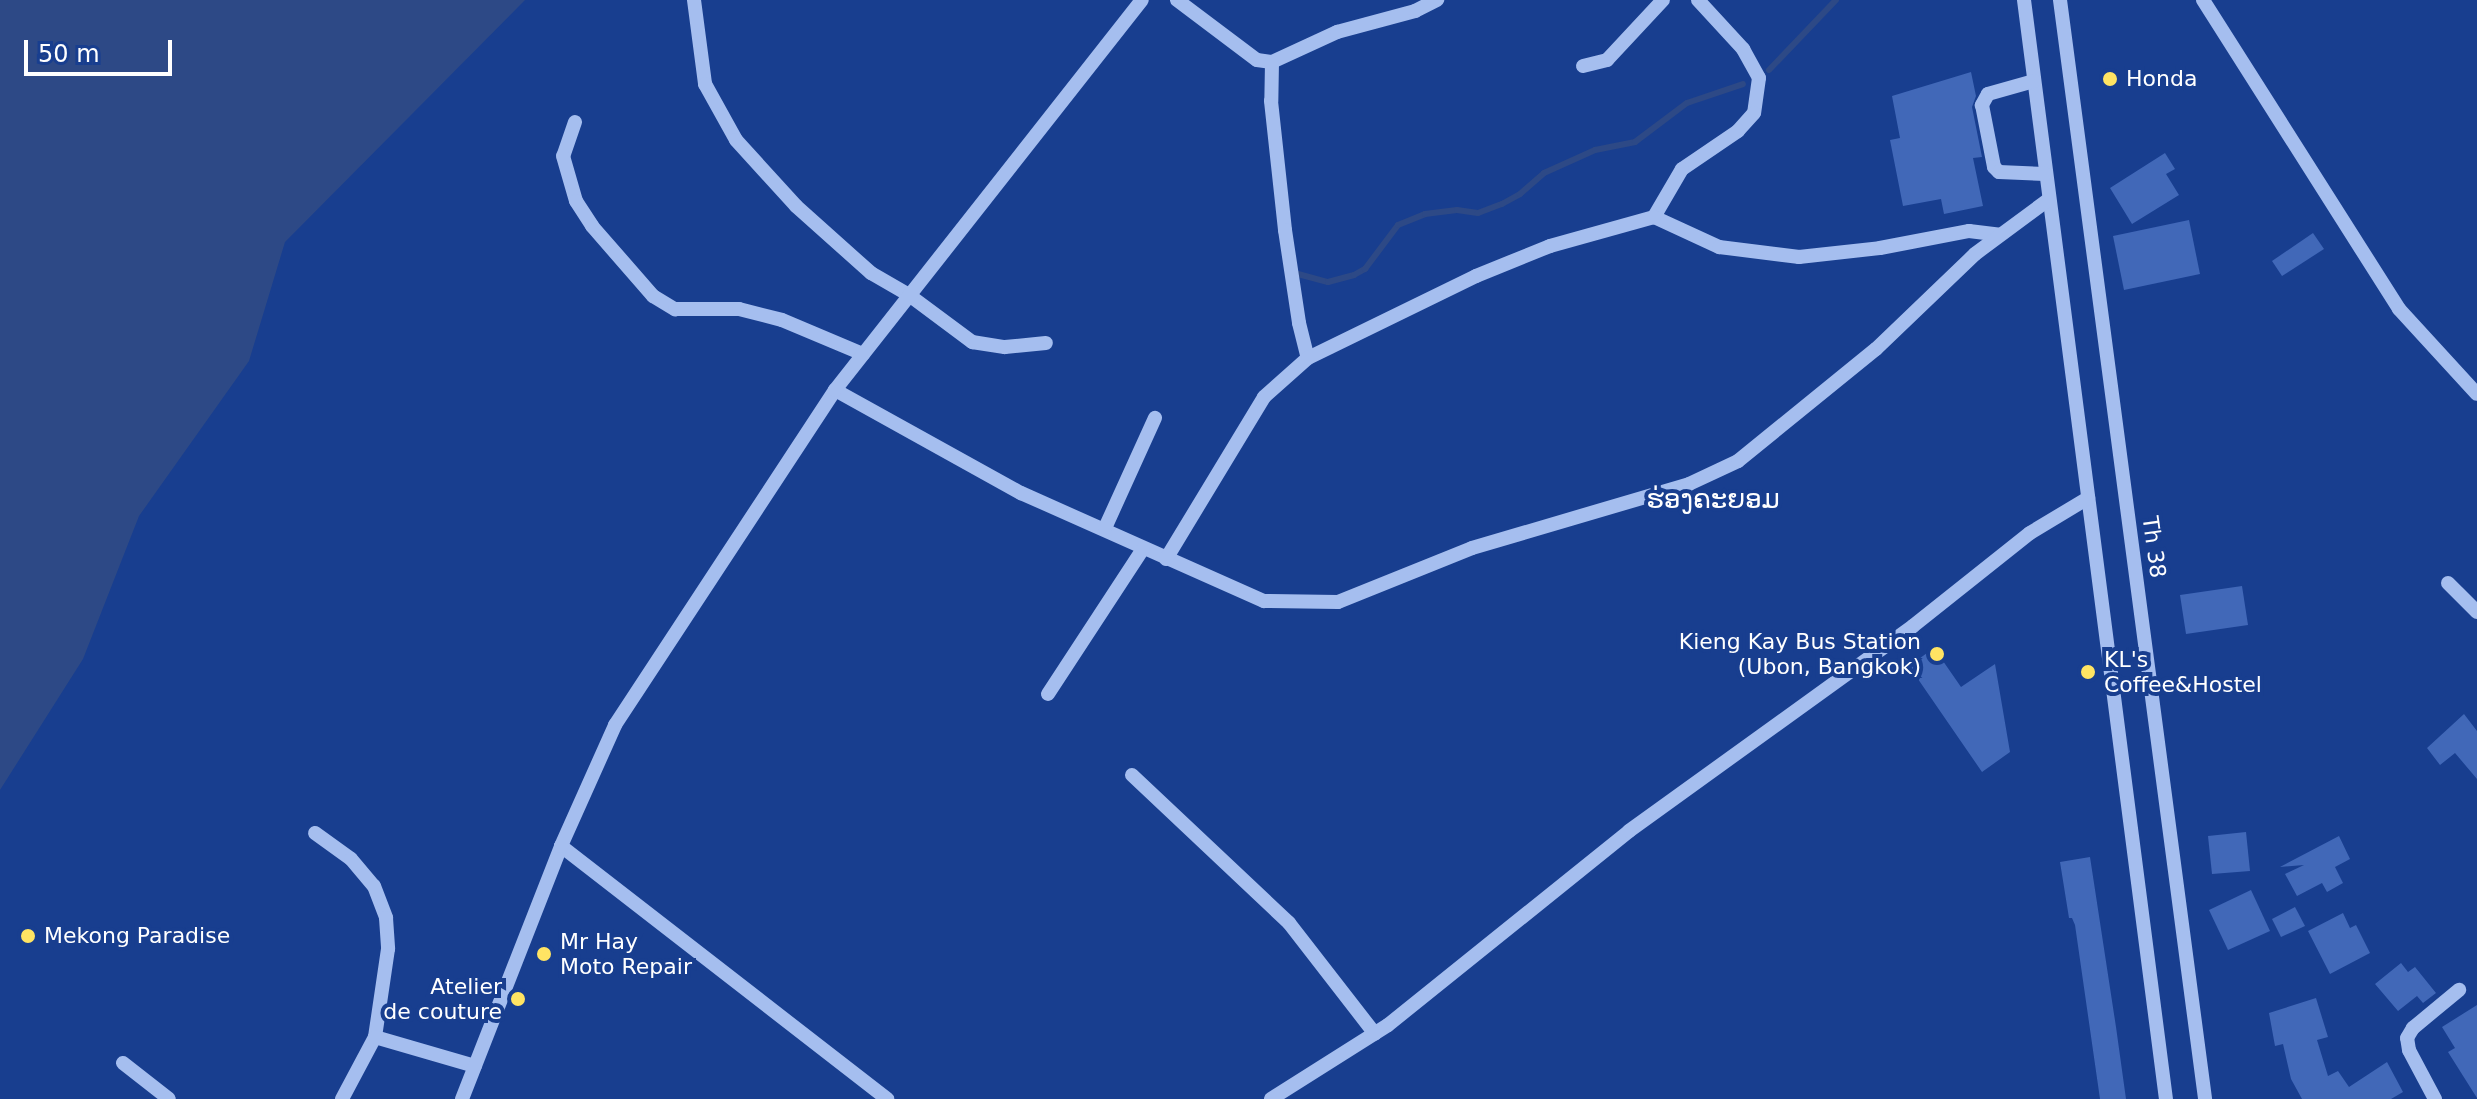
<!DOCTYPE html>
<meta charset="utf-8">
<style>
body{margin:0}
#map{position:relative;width:2477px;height:1099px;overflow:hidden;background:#183e8f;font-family:"DejaVu Sans","Noto Sans Lao",sans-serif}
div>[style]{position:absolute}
.water>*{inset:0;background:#2d4986}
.stream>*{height:6px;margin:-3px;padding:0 3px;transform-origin:3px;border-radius:3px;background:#2d4986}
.building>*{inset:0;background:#4168b8}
.minor>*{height:14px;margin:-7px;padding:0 7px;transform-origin:7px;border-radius:7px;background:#a5beef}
.dots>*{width:22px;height:22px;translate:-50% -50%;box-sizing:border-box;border:4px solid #183e8f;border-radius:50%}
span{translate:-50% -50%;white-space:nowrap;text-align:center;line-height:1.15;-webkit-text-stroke:8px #183e8f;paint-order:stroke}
.poi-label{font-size:22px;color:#fff}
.left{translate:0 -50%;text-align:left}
.right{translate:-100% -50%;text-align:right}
.street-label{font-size:22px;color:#fff}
.quarter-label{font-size:26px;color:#fff}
.scale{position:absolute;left:24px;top:40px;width:148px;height:36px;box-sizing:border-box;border:4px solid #fff;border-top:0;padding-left:10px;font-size:24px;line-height:28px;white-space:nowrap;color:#fff;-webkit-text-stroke:6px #183e8f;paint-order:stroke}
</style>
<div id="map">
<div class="water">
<i style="clip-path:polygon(0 0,525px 0,285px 242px,249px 361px,139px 516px,83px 659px,0 790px)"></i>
</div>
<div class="stream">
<i style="left:1769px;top:70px;width:97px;rotate:-46.3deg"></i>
<i style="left:1298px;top:274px;width:31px;rotate:15deg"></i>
<i style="left:1328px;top:282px;width:27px;rotate:-15deg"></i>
<i style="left:1354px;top:275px;width:13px;rotate:-29deg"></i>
<i style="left:1365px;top:269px;width:55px;rotate:-53.1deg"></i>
<i style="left:1398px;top:225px;width:29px;rotate:-22deg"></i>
<i style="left:1425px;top:214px;width:32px;rotate:-7deg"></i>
<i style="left:1457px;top:210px;width:21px;rotate:8deg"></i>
<i style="left:1478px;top:213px;width:26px;rotate:-21deg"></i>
<i style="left:1502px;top:204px;width:21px;rotate:-29deg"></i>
<i style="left:1520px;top:194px;width:32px;rotate:-41deg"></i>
<i style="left:1544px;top:173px;width:56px;rotate:-24.3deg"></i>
<i style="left:1595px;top:150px;width:41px;rotate:-11.3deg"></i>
<i style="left:1635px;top:142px;width:65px;rotate:-36.9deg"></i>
<i style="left:1687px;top:103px;width:59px;rotate:-18.7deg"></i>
</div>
<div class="building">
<i style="clip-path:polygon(1971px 72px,1976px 96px,1972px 107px,1982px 157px,1973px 158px,1983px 206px,1944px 214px,1941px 199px,1903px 206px,1890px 140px,1900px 138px,1892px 96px)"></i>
<i style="clip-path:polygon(2165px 153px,2175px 169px,2166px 174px,2179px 195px,2132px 224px,2110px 188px)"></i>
<i style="clip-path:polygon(2189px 220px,2200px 274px,2124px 290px,2113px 236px)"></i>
<i style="clip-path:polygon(2313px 233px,2324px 249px,2282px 276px,2272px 261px)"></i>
<i style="clip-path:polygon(2242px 586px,2248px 625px,2186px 634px,2180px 595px)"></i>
<i style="clip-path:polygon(1934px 648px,1961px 687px,1995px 664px,2010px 752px,1982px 772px,1909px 666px)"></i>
<i style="clip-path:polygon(2464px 714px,2477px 731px,2477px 779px,2455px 753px,2440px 765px,2427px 748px)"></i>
<i style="clip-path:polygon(2246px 832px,2250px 871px,2212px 874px,2208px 836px)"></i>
<i style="clip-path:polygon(2339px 836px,2350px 859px,2335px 867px,2343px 883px,2327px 892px,2322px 883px,2297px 896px,2285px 874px,2304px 865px,2280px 867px)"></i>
<i style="clip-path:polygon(2090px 857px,2116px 1027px,2126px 1099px,2100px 1099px,2075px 925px,2072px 918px,2069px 918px,2060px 862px)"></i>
<i style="clip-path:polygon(2251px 890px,2270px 931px,2228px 950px,2209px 910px)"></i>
<i style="clip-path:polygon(2295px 907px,2305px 926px,2281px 937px,2272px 919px)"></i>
<i style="clip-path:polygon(2343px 913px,2350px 928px,2356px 925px,2370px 953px,2330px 974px,2308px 931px)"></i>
<i style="clip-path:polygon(2401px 963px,2408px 972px,2415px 967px,2436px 993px,2423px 1003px,2417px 996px,2398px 1011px,2375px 984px)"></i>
<i style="clip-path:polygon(2316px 998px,2328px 1037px,2317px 1040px,2328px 1076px,2338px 1071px,2349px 1087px,2387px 1062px,2403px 1092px,2391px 1099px,2302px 1099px,2291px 1079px,2283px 1044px,2275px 1046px,2269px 1013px)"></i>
<i style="clip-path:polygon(2477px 1005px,2477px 1098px,2448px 1052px,2455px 1048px,2442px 1027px)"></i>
</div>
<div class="minor">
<i style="left:694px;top:0;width:85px;rotate:82.5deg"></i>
<i style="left:705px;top:84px;width:64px;rotate:61deg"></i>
<i style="left:736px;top:140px;width:89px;rotate:47.7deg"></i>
<i style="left:796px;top:206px;width:101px;rotate:41.8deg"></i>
<i style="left:871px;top:273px;width:44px;rotate:30.1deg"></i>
<i style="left:909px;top:295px;width:79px;rotate:36.7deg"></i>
<i style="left:972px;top:342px;width:33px;rotate:9deg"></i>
<i style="left:1005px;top:347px;width:41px;rotate:-5.6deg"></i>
<i style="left:1177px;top:0;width:100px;rotate:36.9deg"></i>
<i style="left:1257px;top:60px;width:15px;rotate:8deg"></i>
<i style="left:1272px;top:62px;width:72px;rotate:-24.8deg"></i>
<i style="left:1337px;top:32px;width:81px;rotate:-15.1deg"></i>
<i style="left:1415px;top:11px;width:25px;rotate:-27deg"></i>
<i style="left:1698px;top:0;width:67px;rotate:47.4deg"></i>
<i style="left:1743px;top:49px;width:33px;rotate:61deg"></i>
<i style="left:1759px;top:78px;width:35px;rotate:98deg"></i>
<i style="left:1754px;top:113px;width:24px;rotate:132deg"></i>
<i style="left:1738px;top:131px;width:68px;rotate:145.8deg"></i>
<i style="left:1682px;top:169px;width:56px;rotate:120.3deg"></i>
<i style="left:1654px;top:217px;width:72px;rotate:24.8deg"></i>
<i style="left:1719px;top:247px;width:81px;rotate:7.1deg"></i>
<i style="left:1799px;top:257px;width:81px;rotate:-6.3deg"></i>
<i style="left:1880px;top:248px;width:91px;rotate:-10.8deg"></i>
<i style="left:1969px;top:231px;width:31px;rotate:7deg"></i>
<i style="left:2024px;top:0;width:1108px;rotate:82.64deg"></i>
<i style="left:2060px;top:0;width:1109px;rotate:82.48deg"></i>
<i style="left:2203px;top:0;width:366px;rotate:57.6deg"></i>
<i style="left:2399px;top:309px;width:115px;rotate:47.5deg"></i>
<i style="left:1272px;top:62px;width:39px;rotate:91deg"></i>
<i style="left:1271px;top:101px;width:130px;rotate:83.8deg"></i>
<i style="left:1285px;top:230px;width:94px;rotate:81.4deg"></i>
<i style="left:1299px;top:323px;width:36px;rotate:76deg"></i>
<i style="left:1583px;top:66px;width:25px;rotate:-14deg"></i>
<i style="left:1607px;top:60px;width:82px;rotate:-47deg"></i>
<i style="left:2034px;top:81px;width:48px;rotate:164.2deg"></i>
<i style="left:1988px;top:94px;width:13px;rotate:119deg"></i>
<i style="left:1982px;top:105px;width:63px;rotate:79deg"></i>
<i style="left:1994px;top:167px;width:7px;rotate:45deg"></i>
<i style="left:1999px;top:172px;width:46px;rotate:2.5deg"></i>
<i style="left:575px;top:122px;width:36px;rotate:109deg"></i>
<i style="left:563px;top:156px;width:47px;rotate:73.9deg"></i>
<i style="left:576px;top:201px;width:30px;rotate:57deg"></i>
<i style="left:592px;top:226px;width:93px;rotate:48.9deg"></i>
<i style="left:653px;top:296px;width:26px;rotate:31deg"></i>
<i style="left:675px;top:309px;width:64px"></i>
<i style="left:739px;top:309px;width:44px;rotate:14.3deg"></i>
<i style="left:782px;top:320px;width:88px;rotate:22.8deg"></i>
<i style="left:835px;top:390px;width:213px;rotate:29deg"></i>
<i style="left:1021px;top:493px;width:266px;rotate:24deg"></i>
<i style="left:1264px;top:601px;width:74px;rotate:0.8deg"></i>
<i style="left:1338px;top:602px;width:144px;rotate:-21.9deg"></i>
<i style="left:1472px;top:548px;width:226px;rotate:-16.4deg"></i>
<i style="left:1689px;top:484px;width:54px;rotate:-25.1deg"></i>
<i style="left:1738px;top:461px;width:178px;rotate:-39.1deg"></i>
<i style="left:1876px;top:349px;width:137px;rotate:-43.8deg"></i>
<i style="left:1975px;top:254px;width:91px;rotate:-36.5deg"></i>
<i style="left:1105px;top:528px;width:121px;rotate:-65.6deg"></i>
<i style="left:1166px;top:559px;width:189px;rotate:-58.8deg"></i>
<i style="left:1264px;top:397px;width:59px;rotate:-41.6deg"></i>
<i style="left:1308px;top:358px;width:187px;rotate:-26deg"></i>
<i style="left:1476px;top:276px;width:80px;rotate:-22.1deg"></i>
<i style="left:1550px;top:246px;width:108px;rotate:-15.6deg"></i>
<i style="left:2448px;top:583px;width:41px;rotate:45deg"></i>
<i style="left:1048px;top:694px;width:173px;rotate:-56.8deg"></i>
<i style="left:1132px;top:775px;width:216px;rotate:43.3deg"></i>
<i style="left:1289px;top:923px;width:140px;rotate:52.2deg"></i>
<i style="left:315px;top:833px;width:44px;rotate:35.8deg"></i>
<i style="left:351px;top:859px;width:35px;rotate:50deg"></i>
<i style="left:374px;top:886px;width:34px;rotate:69deg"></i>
<i style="left:386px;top:918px;width:31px;rotate:86deg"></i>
<i style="left:388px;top:949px;width:89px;rotate:98.4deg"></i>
<i style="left:561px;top:846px;width:413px;rotate:37.8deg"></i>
<i style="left:123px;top:1063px;width:58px;rotate:38deg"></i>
<i style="left:342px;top:1099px;width:70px;rotate:-62deg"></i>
<i style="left:375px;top:1037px;width:104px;rotate:16.2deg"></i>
<i style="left:462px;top:1099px;width:272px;rotate:-68.6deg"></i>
<i style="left:561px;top:846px;width:133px;rotate:-65.9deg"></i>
<i style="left:615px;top:725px;width:401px;rotate:-56.7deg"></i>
<i style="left:835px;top:390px;width:496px;rotate:-51.8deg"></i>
<i style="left:1271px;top:1099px;width:138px;rotate:-32.3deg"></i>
<i style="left:1388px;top:1025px;width:309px;rotate:-38.8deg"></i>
<i style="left:1629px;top:831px;width:350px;rotate:-35.8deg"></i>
<i style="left:1913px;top:626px;width:149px;rotate:-38.5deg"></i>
<i style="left:2030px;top:533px;width:68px;rotate:-31.1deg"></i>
<i style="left:2435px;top:1099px;width:55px;rotate:-118deg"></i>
<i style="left:2409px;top:1050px;width:12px;rotate:-99deg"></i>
<i style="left:2407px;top:1038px;width:12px;rotate:-59deg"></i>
<i style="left:2413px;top:1028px;width:60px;rotate:-39.6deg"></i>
</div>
<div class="dots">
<i style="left:2110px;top:79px;background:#ffe463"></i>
<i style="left:1937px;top:654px;background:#ffe463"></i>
<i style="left:2088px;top:672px;background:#ffe463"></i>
<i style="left:28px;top:936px;background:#ffe463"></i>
<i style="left:544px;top:954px;background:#ffe463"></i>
<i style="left:518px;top:999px;background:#ffe463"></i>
</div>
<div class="poi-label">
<span class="left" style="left:2126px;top:79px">Honda</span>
<span class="right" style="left:1921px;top:654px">Kieng Kay Bus Station<br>(Ubon, Bangkok)</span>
<span class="left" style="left:2104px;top:672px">KL's<br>Coffee&amp;Hostel</span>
<span class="left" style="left:44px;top:936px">Mekong Paradise</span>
<span class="left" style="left:560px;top:954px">Mr Hay<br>Moto Repair</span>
<span class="right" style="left:502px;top:999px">Atelier<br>de couture</span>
</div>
<div class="street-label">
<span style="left:2154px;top:547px;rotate:82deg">Th 38</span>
</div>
<div class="quarter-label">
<span style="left:1713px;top:500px">ຮ່ອງຄະຍອມ</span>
</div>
<div class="scale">50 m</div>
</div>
